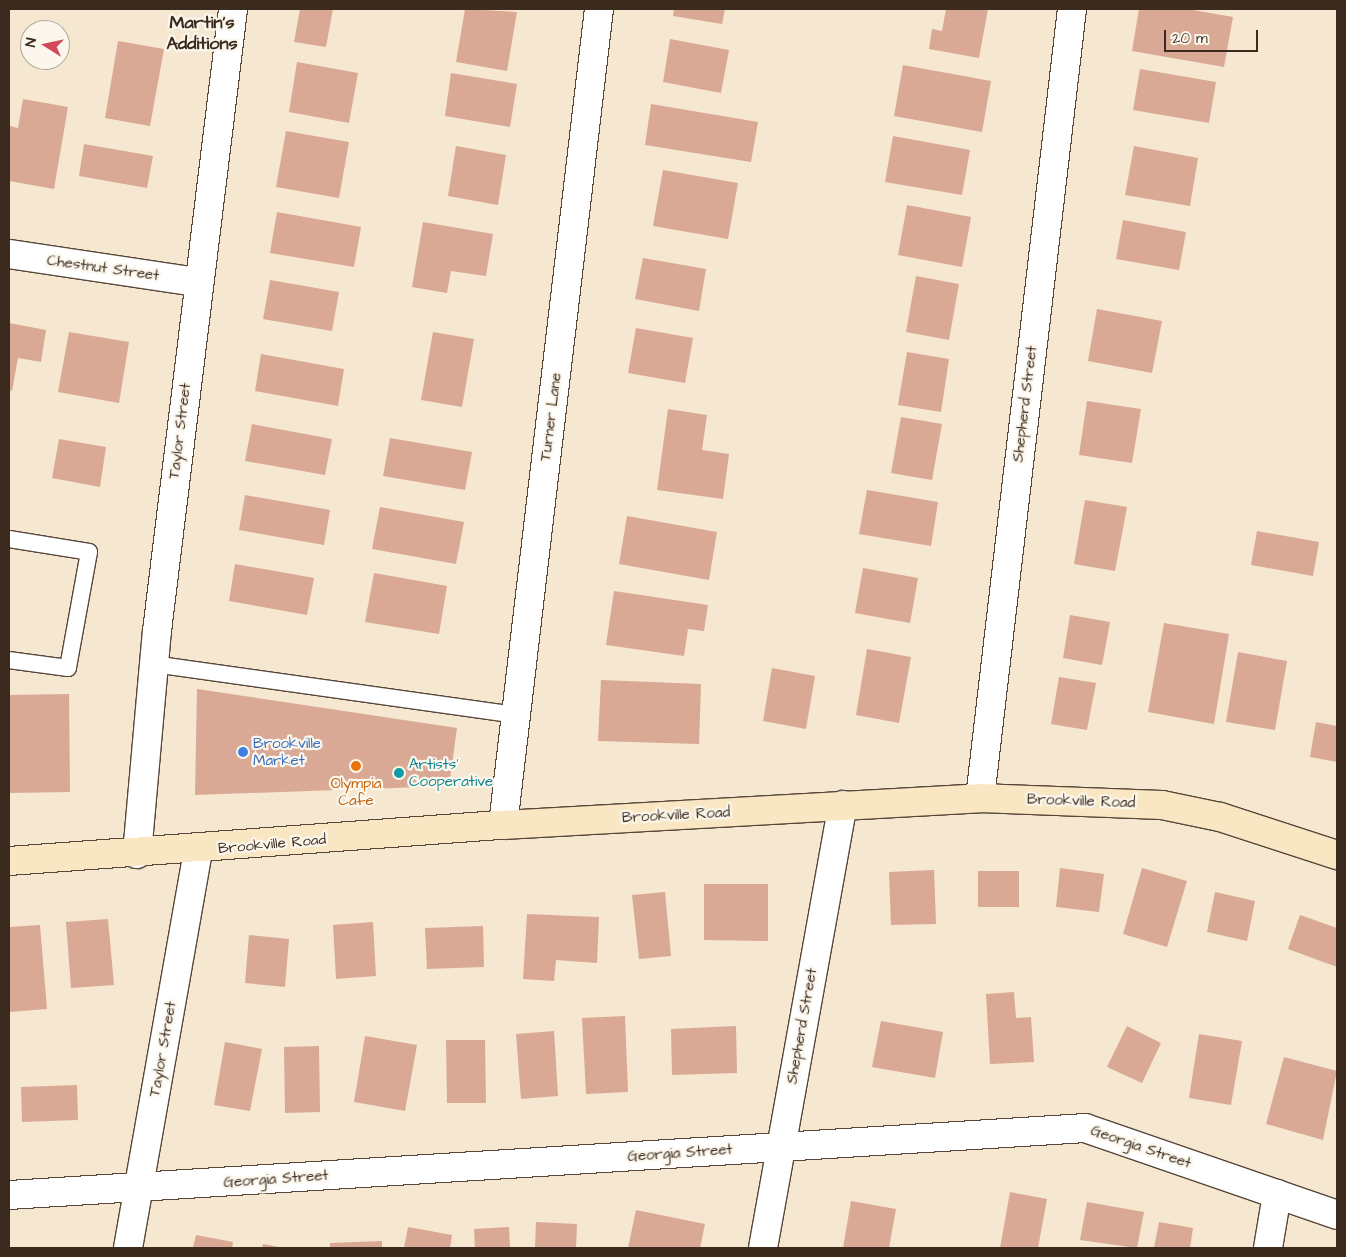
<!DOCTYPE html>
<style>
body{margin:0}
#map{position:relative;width:1346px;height:1257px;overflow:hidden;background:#f6e7d0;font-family:"Architects Daughter",sans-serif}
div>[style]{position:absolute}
.building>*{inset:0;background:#d9a996}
.roads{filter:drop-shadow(1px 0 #574639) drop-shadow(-1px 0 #574639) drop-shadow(0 1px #574639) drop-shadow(0 -1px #574639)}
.service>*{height:16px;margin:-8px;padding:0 8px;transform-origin:8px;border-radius:8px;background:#fff}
.minor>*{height:28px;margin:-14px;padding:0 14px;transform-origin:14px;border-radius:14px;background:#fff}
.secondary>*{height:28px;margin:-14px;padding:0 14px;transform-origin:14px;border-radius:14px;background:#f9e7c3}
.dots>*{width:14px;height:14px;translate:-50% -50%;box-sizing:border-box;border:2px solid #fbf7ec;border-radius:50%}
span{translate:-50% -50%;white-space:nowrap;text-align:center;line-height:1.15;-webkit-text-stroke:4.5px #fbf7ec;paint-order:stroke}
.street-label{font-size:15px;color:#3b2a1e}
.shop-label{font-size:15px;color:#366cbe}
.left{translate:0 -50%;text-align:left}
.culture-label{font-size:15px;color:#0d838f}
.food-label{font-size:15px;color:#c56008}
.quarter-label{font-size:18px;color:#3b2a1e;font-weight:700}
.frame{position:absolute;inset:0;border:10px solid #3b2a1e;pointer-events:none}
.north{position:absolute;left:20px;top:20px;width:50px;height:50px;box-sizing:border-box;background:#fbf7ec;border:1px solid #aea59a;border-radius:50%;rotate:280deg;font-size:14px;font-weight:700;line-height:20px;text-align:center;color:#3b2a1e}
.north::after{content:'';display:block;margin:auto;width:18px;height:22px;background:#d1495b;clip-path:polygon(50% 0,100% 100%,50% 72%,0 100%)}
.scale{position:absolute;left:1164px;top:30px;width:94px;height:22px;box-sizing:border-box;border:2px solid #3b2a1e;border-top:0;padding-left:6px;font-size:15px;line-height:18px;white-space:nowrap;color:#3b2a1e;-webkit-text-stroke:4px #fbf7ec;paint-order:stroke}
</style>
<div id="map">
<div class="building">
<i style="clip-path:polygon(300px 9px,333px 9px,326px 47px,294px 42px)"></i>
<i style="clip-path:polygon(465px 9px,517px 12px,507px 71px,456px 62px)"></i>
<i style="clip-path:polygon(674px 9px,725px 9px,722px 24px,673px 16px)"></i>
<i style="clip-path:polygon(946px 9px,988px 9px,979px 58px,929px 49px,932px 29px,942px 31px)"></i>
<i style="clip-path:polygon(1139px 9px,1187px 9px,1233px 17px,1224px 67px,1132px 51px)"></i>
<i style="clip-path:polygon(670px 39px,729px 50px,721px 93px,663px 82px)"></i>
<i style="clip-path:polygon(118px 41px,164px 49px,150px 126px,105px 118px)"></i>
<i style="clip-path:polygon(297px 62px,358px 73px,349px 123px,289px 112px)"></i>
<i style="clip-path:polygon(903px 65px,991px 81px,982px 132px,894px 116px)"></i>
<i style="clip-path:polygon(1140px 69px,1216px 82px,1209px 123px,1133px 110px)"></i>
<i style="clip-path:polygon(451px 73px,517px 84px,510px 127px,445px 116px)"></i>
<i style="clip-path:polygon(23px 99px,68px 107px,54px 189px,9px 181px,10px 126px,18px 128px)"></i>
<i style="clip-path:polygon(651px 104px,758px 122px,751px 162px,645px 145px)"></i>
<i style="clip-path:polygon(286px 131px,349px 142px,339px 198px,276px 187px)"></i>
<i style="clip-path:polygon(893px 136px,970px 150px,962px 195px,885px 182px)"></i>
<i style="clip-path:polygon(84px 144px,153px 156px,147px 188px,79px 176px)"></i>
<i style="clip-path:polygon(456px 146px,506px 155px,498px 205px,448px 196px)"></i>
<i style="clip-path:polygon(1134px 146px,1198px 158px,1190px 206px,1125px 195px)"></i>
<i style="clip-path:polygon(663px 170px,738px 183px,728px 239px,653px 226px)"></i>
<i style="clip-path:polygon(907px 205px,971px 217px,962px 267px,898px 255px)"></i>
<i style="clip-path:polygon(277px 212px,361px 227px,354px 267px,270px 253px)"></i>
<i style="clip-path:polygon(1123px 220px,1186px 232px,1179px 270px,1116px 259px)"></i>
<i style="clip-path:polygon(423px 222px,493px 234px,486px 276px,451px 271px,447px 293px,412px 287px)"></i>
<i style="clip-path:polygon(643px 258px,706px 269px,699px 311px,635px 299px)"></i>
<i style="clip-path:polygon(916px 276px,959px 284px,949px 340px,906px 332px)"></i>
<i style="clip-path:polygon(270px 280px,339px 292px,332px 331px,263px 319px)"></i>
<i style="clip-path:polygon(1097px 309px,1162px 321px,1152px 373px,1088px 361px)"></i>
<i style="clip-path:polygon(9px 323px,46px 330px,41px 362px,18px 358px,12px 391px,9px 390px)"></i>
<i style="clip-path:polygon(636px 328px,693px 338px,685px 383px,628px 373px)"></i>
<i style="clip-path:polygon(69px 332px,129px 342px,119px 403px,58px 392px)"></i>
<i style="clip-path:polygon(433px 332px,474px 339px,462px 407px,421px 400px)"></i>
<i style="clip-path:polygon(907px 352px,949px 359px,941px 412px,898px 405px)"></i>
<i style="clip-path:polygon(261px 354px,344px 369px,338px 406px,255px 391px)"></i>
<i style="clip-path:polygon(1087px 401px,1141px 409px,1132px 463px,1079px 455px)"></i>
<i style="clip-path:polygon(668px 409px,707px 415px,702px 450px,729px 454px,723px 499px,657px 490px)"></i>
<i style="clip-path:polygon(901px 417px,942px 424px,932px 480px,891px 473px)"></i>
<i style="clip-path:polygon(252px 424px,332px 439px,325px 475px,245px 461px)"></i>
<i style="clip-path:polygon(390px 438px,472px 452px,465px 490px,383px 476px)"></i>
<i style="clip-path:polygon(59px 439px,106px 447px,100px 487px,52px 478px)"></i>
<i style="clip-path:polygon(867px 490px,938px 502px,931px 546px,859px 534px)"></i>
<i style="clip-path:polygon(245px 495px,330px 510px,324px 545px,239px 530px)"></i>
<i style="clip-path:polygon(1085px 500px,1127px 507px,1115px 571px,1074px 564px)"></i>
<i style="clip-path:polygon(380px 507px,464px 522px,456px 564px,372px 549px)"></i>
<i style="clip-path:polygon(627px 516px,717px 532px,709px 580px,619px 564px)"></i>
<i style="clip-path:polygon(1257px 531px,1319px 542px,1313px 576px,1251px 565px)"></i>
<i style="clip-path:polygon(235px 564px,314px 578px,307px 615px,229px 601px)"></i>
<i style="clip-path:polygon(863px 568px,918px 578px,910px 623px,855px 613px)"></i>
<i style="clip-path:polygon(374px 573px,447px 586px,439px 634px,365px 622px)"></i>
<i style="clip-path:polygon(614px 591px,708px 605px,704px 631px,688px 629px,684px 656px,606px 645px)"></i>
<i style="clip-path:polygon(1070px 615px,1110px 622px,1102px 665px,1063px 658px)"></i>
<i style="clip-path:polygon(1164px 623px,1229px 634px,1214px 724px,1148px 712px)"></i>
<i style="clip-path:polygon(867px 649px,911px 657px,899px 723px,856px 715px)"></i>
<i style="clip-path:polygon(1238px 652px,1287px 661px,1275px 730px,1226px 722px)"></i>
<i style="clip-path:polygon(772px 668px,815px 676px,806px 729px,763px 721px)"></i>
<i style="clip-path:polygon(1059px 677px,1096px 683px,1087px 730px,1051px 724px)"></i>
<i style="clip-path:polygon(601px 680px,701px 684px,699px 744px,598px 741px)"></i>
<i style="clip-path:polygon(197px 689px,457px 728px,449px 786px,195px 795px)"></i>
<i style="clip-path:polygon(69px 694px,70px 792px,9px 793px,9px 695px)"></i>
<i style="clip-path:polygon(1316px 722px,1337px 726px,1337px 762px,1310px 757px)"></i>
<i style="clip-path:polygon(1060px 868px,1104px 874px,1099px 912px,1056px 907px)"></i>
<i style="clip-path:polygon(1142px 868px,1187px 881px,1167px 947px,1123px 934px)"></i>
<i style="clip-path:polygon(934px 870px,936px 924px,891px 925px,889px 872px)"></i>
<i style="clip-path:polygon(978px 871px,1019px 871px,1019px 907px,978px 907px)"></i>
<i style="clip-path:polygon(704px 884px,768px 884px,768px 941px,704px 940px)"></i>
<i style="clip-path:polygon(665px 892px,671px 956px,639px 959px,632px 895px)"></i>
<i style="clip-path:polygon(1215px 892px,1255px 901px,1247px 941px,1207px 932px)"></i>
<i style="clip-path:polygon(527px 914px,599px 917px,597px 963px,556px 960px,554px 981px,523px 979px)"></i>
<i style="clip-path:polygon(1300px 915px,1337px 928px,1337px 967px,1288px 949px)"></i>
<i style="clip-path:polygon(108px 919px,114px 985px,71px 988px,66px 922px)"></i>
<i style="clip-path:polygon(373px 922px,376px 976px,336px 979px,333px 925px)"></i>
<i style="clip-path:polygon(40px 925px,47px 1009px,9px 1012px,9px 927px)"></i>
<i style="clip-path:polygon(483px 926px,484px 967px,427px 969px,425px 928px)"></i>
<i style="clip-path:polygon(249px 935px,289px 939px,285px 987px,245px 983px)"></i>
<i style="clip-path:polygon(1014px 992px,1016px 1018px,1031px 1017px,1034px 1062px,990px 1064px,986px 994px)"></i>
<i style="clip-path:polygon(625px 1016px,628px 1092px,586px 1094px,582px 1018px)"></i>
<i style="clip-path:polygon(881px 1021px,943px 1032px,935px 1078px,872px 1067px)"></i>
<i style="clip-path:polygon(736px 1026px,737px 1073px,672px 1075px,671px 1029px)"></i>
<i style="clip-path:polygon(1127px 1026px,1161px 1043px,1142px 1083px,1107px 1067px)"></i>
<i style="clip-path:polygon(554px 1031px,558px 1096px,521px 1099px,516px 1034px)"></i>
<i style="clip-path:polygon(1199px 1034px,1242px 1041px,1231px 1105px,1189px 1098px)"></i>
<i style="clip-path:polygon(365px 1036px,417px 1045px,405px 1111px,354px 1102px)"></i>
<i style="clip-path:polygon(446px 1040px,485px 1040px,486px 1103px,447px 1103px)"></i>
<i style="clip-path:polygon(225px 1042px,262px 1049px,250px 1111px,214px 1105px)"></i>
<i style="clip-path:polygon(319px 1046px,320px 1112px,285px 1113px,284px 1047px)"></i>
<i style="clip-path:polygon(1284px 1057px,1337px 1071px,1323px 1140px,1266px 1124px)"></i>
<i style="clip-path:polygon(77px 1085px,78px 1120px,22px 1122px,21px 1087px)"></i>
<i style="clip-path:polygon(1010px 1192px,1047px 1199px,1038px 1248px,1000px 1248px)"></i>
<i style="clip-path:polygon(851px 1201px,896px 1209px,889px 1248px,843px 1248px)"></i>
<i style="clip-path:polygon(1087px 1202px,1144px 1212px,1137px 1248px,1080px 1240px)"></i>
<i style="clip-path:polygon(636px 1210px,705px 1224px,700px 1248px,628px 1248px)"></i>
<i style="clip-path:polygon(536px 1222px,577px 1224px,576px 1248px,535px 1248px)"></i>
<i style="clip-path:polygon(1159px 1222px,1193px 1228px,1190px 1248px,1154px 1248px)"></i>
<i style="clip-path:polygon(408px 1227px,452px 1235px,450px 1248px,404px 1248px)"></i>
<i style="clip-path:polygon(509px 1227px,510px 1248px,475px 1248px,474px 1229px)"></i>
<i style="clip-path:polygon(196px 1235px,233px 1242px,232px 1248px,193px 1248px)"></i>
<i style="clip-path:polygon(382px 1241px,382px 1248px,330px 1248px,330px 1243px)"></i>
<i style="clip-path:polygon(263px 1244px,279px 1247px,279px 1248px,262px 1248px)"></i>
</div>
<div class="roads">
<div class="service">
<i style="left:9px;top:539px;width:81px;rotate:9.2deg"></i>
<i style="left:89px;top:552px;width:118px;rotate:100.3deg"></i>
<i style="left:68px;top:668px;width:60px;rotate:-172.3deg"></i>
<i style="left:153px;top:664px;width:367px;rotate:8deg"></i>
</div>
<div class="minor">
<i style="left:9px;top:254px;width:190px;rotate:8.5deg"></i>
<i style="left:980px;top:798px;width:794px;rotate:-83.35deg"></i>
<i style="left:503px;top:825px;width:822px;rotate:-83.29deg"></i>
<i style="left:137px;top:854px;width:224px;rotate:-84.9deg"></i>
<i style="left:157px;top:631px;width:627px;rotate:-83.03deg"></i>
<i style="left:9px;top:1195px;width:1078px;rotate:-3.56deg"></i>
<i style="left:1085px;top:1128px;width:267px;rotate:19deg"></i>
<i style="left:128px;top:1248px;width:404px;rotate:-80deg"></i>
<i style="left:763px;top:1248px;width:450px;rotate:-79.8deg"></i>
<i style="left:1268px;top:1248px;width:55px;rotate:-80.5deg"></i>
</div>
<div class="secondary">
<i style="left:9px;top:861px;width:495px;rotate:-4.2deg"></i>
<i style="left:503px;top:825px;width:478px;rotate:-3.2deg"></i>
<i style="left:980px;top:798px;width:182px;rotate:2.2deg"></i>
<i style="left:1162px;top:805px;width:59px;rotate:11.7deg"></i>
<i style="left:1220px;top:817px;width:123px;rotate:18deg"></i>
</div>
</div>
<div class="dots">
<i style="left:243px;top:752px;background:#3f7fe0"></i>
<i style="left:356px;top:766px;background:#e8710a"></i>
<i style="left:399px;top:773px;background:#0f9aa8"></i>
</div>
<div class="street-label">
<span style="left:103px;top:268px;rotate:8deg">Chestnut Street</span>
<span style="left:1025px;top:404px;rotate:-83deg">Shepherd Street</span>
<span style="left:551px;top:417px;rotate:-83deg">Turner Lane</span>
<span style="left:180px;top:431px;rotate:-83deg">Taylor Street</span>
<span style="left:1081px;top:801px;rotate:2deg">Brookville Road</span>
<span style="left:676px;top:815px;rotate:-3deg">Brookville Road</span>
<span style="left:272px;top:844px;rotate:-5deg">Brookville Road</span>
<span style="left:802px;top:1026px;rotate:-80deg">Shepherd Street</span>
<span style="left:163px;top:1049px;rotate:-80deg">Taylor Street</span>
<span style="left:1141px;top:1147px;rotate:19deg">Georgia Street</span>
<span style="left:680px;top:1153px;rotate:-4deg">Georgia Street</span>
<span style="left:276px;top:1179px;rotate:-4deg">Georgia Street</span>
</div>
<div class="shop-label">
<span class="left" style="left:253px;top:752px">Brookville<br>Market</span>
</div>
<div class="culture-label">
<span class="left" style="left:409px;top:773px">Artists'<br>Cooperative</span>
</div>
<div class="food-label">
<span style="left:356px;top:792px">Olympia<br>Cafe</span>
</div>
<div class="quarter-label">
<span style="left:202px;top:34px">Martin's<br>Additions</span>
</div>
<div class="frame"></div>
<div class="north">N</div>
<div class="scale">20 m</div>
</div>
